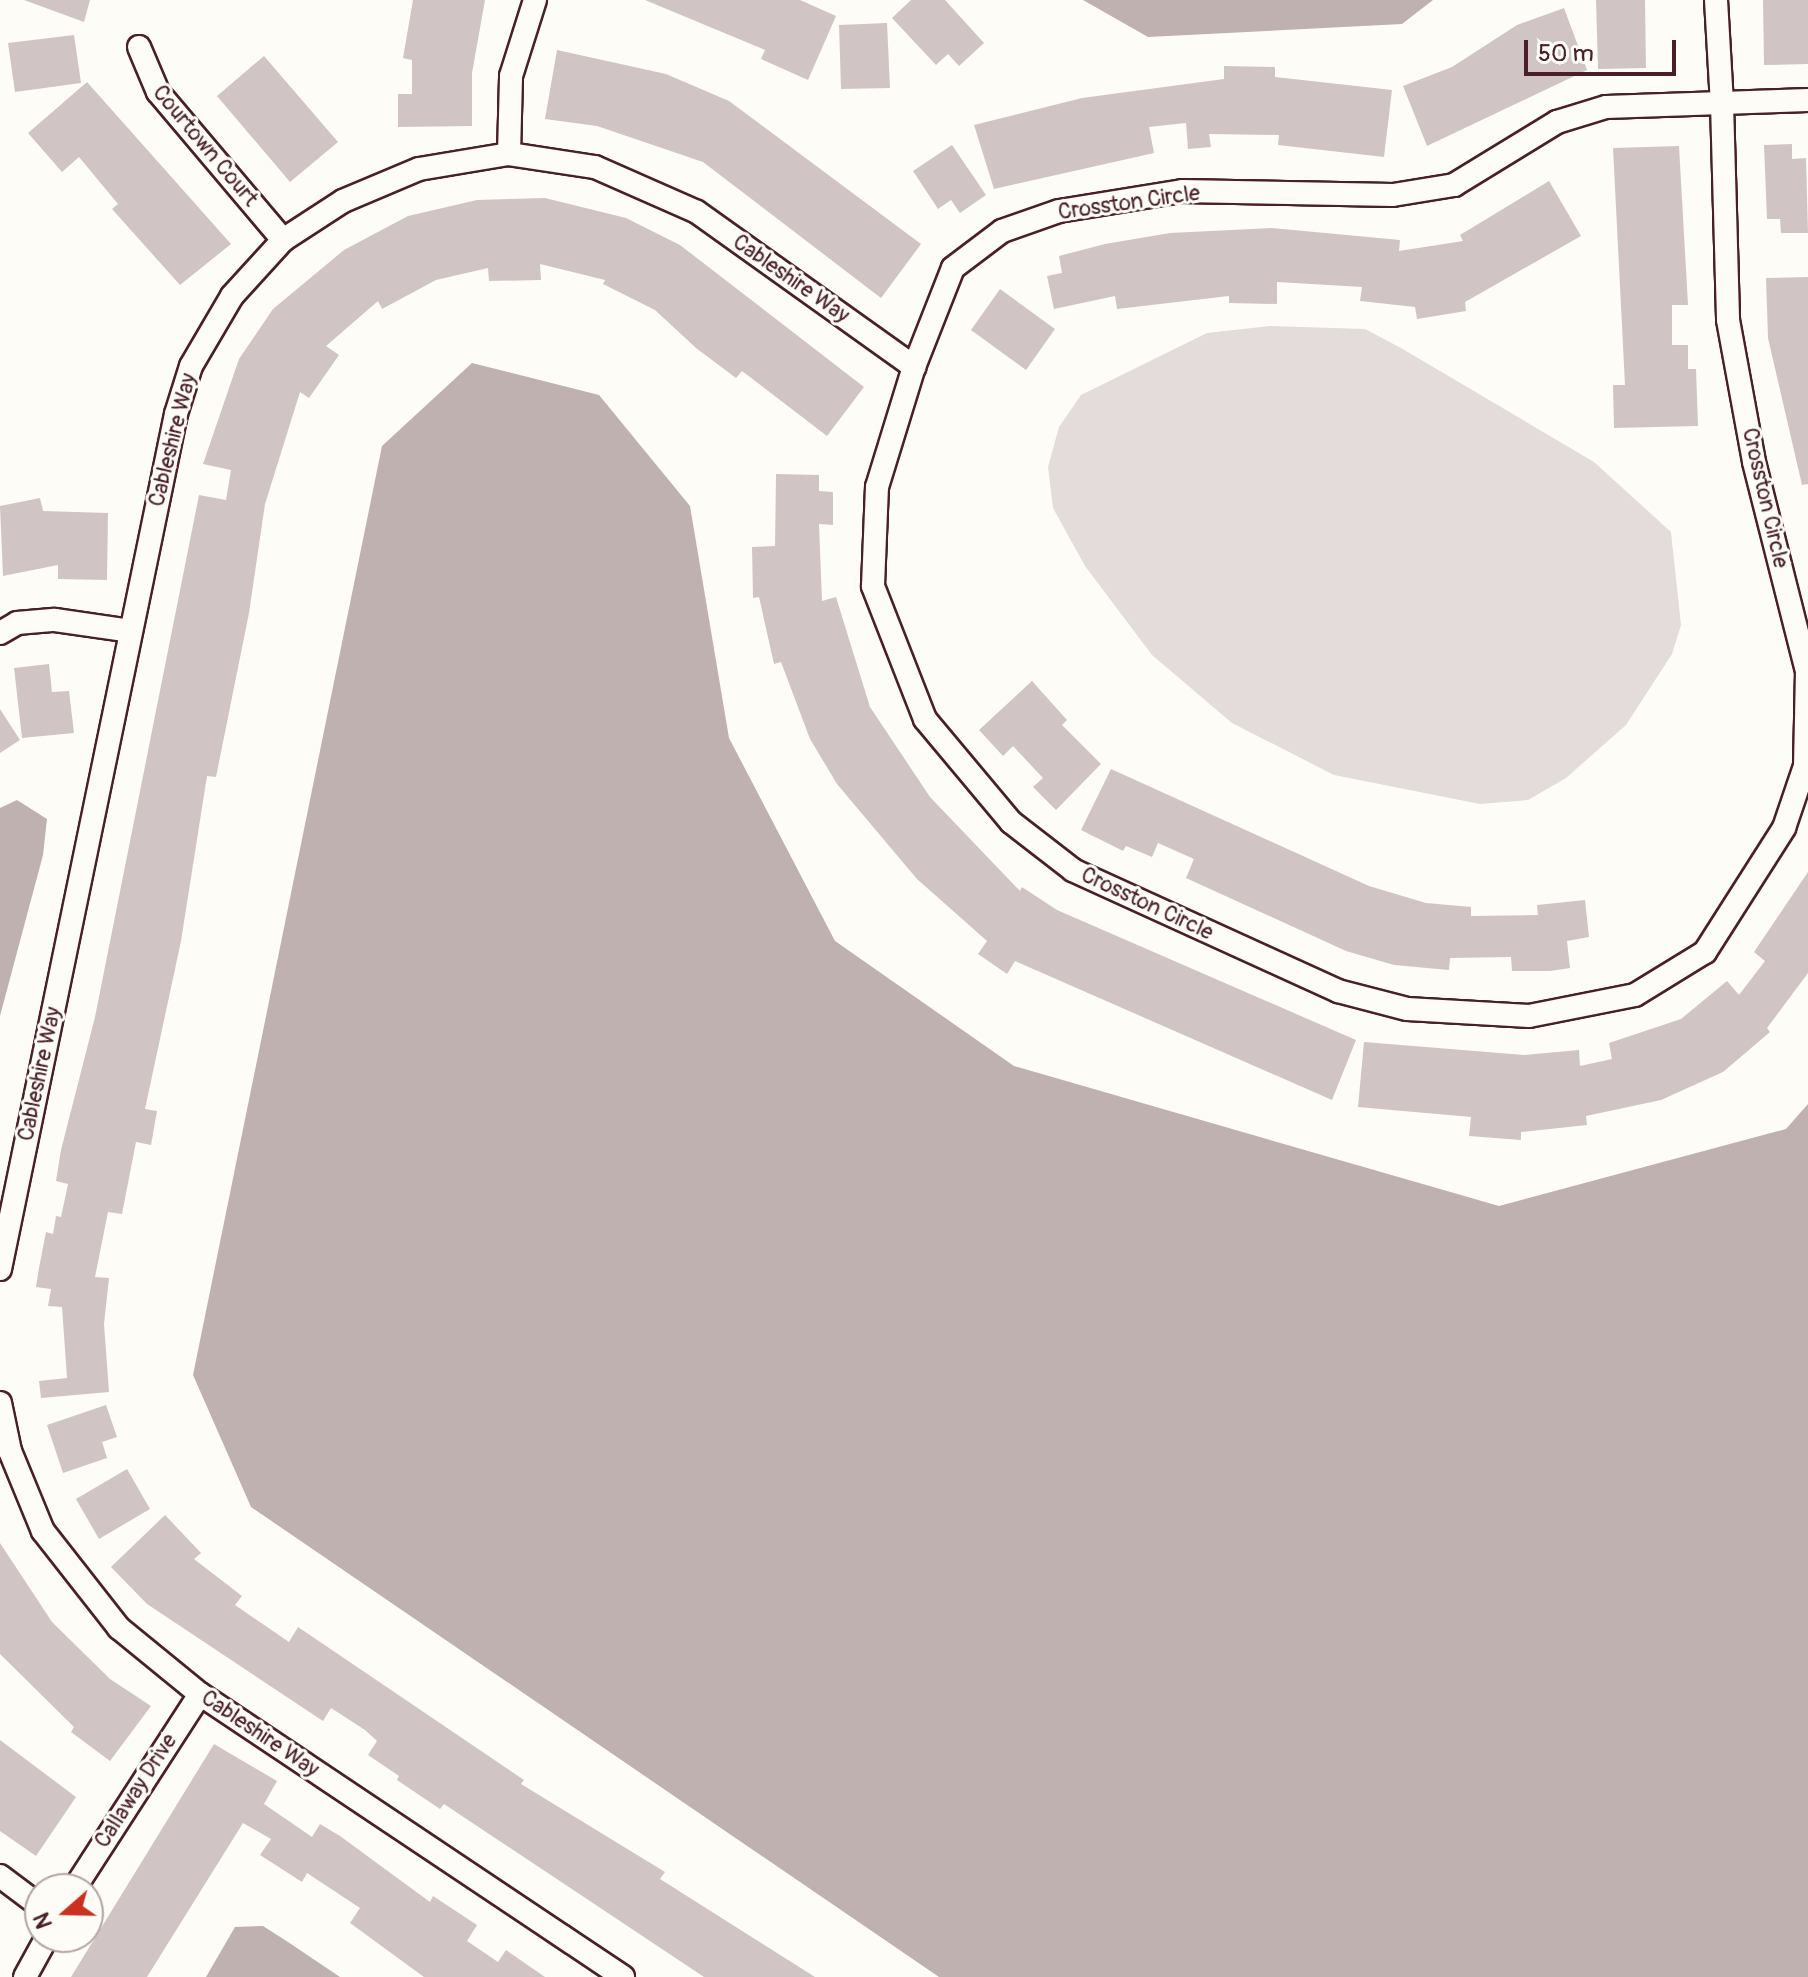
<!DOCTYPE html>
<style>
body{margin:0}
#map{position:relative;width:1808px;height:1977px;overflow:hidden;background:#fdfcf7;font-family:Pangolin,sans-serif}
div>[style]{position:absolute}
.green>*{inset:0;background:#e3dcda}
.water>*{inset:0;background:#c0b1b1}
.building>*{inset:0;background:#d0c5c4}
.roads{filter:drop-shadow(2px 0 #4a1f2b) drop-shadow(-2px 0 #4a1f2b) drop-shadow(0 2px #4a1f2b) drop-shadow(0 -2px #4a1f2b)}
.minor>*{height:22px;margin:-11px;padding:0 11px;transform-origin:11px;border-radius:11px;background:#fdfcf7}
span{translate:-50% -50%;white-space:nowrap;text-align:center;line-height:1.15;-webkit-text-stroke:6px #fdfcf7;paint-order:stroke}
.street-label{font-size:22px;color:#4a1f2b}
.north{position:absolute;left:24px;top:1873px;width:80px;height:80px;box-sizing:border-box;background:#fdfcf7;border:2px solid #b5a4a5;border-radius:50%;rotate:250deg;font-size:22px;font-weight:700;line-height:32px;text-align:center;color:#4a1f2b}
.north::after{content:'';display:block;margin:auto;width:28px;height:36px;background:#c8321e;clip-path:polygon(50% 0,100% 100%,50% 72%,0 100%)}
.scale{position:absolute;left:1524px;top:40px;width:152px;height:36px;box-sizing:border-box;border:4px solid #4a1f2b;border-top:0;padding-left:10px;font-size:24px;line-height:28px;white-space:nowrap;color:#4a1f2b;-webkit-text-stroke:6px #fdfcf7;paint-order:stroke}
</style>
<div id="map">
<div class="green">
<i style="clip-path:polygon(1270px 326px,1365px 329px,1401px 348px,1594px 462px,1671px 532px,1681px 625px,1672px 654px,1626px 725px,1566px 778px,1528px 800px,1480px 804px,1334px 775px,1232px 723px,1152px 655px,1085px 566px,1053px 508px,1048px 467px,1059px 427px,1081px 395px,1207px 333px)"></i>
</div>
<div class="water">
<i style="clip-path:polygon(1083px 0,1433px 0,1402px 24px,1148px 37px)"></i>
<i style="clip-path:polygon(472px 363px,599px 395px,690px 506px,729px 738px,835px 941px,1014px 1066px,1499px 1206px,1786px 1129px,1808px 1104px,1808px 1977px,939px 1977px,251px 1507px,193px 1375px,382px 446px)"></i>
<i style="clip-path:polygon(17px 800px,47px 819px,43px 855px,0 1016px,0 808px)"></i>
<i style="clip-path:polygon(263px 1926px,285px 1940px,340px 1977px,206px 1977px,235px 1927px)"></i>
</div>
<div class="building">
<i style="clip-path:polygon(24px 0,90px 0,84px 22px)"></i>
<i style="clip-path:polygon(413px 0,485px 0,472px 73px,472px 126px,398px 127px,398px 94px,412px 94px,412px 60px,403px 58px)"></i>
<i style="clip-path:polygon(645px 0,800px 0,836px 16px,808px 80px,761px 59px,765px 50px)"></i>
<i style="clip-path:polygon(911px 0,945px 0,984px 43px,959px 66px,948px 54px,936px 65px,892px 18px)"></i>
<i style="clip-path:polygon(1596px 0,1645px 0,1646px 68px,1598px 69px)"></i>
<i style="clip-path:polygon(1763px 0,1808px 0,1808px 64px,1764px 65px)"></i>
<i style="clip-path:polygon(1564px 8px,1587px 70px,1427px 146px,1403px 86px,1452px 67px,1517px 25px)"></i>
<i style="clip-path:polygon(887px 23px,890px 88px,841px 89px,839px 25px)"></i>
<i style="clip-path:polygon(74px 35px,81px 83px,15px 92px,8px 43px)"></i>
<i style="clip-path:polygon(557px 50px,666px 74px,729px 101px,921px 244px,881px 298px,703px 162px,597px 126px,545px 119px)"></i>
<i style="clip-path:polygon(264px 56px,338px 142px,290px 182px,217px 96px)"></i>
<i style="clip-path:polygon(1224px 66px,1275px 67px,1275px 77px,1392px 90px,1384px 157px,1278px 145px,1279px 135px,1209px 134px,1211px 147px,1188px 149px,1186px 123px,1149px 127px,1154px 153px,994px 189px,974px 125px,1082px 98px,1224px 79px)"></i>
<i style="clip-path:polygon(87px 82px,231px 244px,180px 285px,112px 209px,118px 204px,79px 157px,62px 172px,28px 133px)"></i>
<i style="clip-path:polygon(1792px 144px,1792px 159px,1806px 158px,1808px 233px,1781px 233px,1780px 219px,1767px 219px,1764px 145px)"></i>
<i style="clip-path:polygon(952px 145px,986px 195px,960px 213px,951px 200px,938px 209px,913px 171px)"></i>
<i style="clip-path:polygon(1679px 146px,1688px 305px,1672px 305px,1672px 345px,1688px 345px,1688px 369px,1696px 369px,1698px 426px,1614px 428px,1613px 385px,1625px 385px,1613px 148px)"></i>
<i style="clip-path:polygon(1549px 181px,1581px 236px,1465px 302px,1466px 311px,1417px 319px,1415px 307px,1360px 301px,1362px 287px,1277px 282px,1277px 304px,1229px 303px,1229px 296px,1117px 309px,1115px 296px,1054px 309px,1047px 276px,1062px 273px,1059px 256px,1105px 244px,1170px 233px,1272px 228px,1400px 240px,1399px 251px,1463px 241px,1460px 235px)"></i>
<i style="clip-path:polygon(545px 198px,626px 218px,680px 245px,864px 387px,827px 436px,742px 371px,736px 378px,696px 348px,655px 310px,603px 284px,605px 280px,540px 264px,541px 280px,489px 281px,488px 268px,436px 280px,382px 309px,378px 301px,326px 346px,339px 355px,309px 398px,300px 392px,265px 504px,249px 613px,216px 777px,207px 776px,181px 941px,145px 1109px,157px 1111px,151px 1145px,136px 1142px,122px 1214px,108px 1212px,95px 1277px,109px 1278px,104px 1324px,109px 1392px,41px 1398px,39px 1381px,67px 1378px,62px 1307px,48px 1306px,51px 1289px,36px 1287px,39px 1268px,46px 1232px,53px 1234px,56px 1216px,61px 1217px,68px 1184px,56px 1181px,61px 1150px,95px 1017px,199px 495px,226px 500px,231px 470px,203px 464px,239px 359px,273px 309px,344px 250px,408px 216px,477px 200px)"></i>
<i style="clip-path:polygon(1808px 277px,1808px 484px,1802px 485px,1768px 338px,1766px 278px)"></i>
<i style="clip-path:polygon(1000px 289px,1055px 329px,1026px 370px,971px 330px)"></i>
<i style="clip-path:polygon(776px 474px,819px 475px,819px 491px,833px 492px,833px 525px,819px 524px,822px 601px,836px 597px,870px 707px,930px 797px,1020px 891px,1022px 887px,1057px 910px,1356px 1040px,1332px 1100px,1015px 961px,1007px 974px,978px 954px,987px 941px,917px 879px,837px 784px,810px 739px,781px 662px,774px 664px,759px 597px,753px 598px,752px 547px,775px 546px)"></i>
<i style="clip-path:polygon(40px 498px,43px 511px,108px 513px,107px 580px,58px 579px,58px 565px,3px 576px,0 506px)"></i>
<i style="clip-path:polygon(49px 664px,52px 692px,69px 691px,74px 733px,22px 738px,14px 668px)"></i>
<i style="clip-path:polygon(1032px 681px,1067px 720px,1062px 725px,1101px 764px,1056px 810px,1033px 787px,1043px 778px,1013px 746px,1003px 756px,979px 730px)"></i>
<i style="clip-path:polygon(0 709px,20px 740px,0 753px)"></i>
<i style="clip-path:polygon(1111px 769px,1369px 886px,1426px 903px,1471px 907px,1471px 916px,1538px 915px,1537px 905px,1585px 900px,1589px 937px,1567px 941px,1570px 968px,1550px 971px,1512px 971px,1511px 957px,1450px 958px,1449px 970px,1394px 965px,1346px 951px,1186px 878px,1194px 859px,1158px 843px,1152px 857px,1126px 846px,1123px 851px,1081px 830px)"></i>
<i style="clip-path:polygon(1808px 872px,1808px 973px,1767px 1028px,1770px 1032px,1723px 1072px,1661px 1100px,1586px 1116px,1587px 1125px,1521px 1132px,1521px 1140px,1469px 1136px,1471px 1117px,1358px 1107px,1364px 1042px,1524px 1055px,1579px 1050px,1580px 1066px,1612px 1059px,1609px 1043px,1681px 1019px,1727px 981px,1739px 995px,1765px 961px,1754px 952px)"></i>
<i style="clip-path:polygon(106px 1405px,117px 1437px,102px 1442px,107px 1458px,63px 1473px,47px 1425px)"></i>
<i style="clip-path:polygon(127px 1469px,150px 1509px,99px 1539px,76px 1499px)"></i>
<i style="clip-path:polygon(165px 1515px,201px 1553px,194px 1559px,242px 1596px,235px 1605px,289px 1642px,298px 1627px,524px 1780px,521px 1784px,665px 1872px,660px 1879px,815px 1977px,704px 1977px,444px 1804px,440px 1809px,397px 1780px,399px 1776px,368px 1755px,377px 1741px,365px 1730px,331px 1708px,323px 1721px,147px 1604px,111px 1567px)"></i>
<i style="clip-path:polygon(0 1543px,52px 1622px,110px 1679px,151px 1706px,110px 1761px,71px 1732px,74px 1727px,0 1654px)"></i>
<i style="clip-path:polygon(0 1740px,76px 1797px,36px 1856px,0 1831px)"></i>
<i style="clip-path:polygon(214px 1744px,277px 1781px,264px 1804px,312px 1837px,320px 1824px,340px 1836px,430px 1902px,433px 1896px,477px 1925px,467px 1941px,498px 1962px,506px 1950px,545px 1977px,424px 1977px,350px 1923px,360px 1908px,307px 1873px,302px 1882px,260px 1855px,271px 1839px,243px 1823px,147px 1977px,71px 1977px)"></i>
</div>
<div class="roads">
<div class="minor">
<i style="left:1716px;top:0;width:103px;rotate:86.7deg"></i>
<i style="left:1722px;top:103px;width:217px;rotate:88.4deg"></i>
<i style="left:1728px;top:320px;width:144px;rotate:79.6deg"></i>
<i style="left:1754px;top:462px;width:216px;rotate:75.8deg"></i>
<i style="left:1807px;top:671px;width:95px;rotate:91.2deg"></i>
<i style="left:1805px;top:766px;width:65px;rotate:108.7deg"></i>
<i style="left:1784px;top:828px;width:147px;rotate:122.5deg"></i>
<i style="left:1705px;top:952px;width:82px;rotate:148.4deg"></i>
<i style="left:1635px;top:995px;width:108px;rotate:168.8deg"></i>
<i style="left:1529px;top:1016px;width:122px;rotate:-176.7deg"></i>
<i style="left:1407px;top:1009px;width:71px;rotate:-165.4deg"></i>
<i style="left:1338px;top:991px;width:291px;rotate:-155.5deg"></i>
<i style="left:1073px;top:870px;width:78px;rotate:-142.3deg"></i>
<i style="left:1011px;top:822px;width:134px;rotate:-129.9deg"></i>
<i style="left:925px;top:719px;width:143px;rotate:-111.4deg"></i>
<i style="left:873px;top:586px;width:99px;rotate:-87.7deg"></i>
<i style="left:877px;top:487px;width:126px;rotate:-72.9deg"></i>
<i style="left:914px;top:367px;width:106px;rotate:-68.5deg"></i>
<i style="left:953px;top:268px;width:61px;rotate:-37.1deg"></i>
<i style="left:1002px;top:231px;width:60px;rotate:-19.3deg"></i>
<i style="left:1059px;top:211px;width:125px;rotate:-9.2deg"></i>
<i style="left:1182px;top:191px;width:211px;rotate:1.1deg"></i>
<i style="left:1393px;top:195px;width:62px;rotate:-9.3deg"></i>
<i style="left:1454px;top:185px;width:121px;rotate:-31.5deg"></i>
<i style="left:1557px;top:122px;width:51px;rotate:-17deg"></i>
<i style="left:1606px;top:107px;width:116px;rotate:-2deg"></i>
<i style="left:1722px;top:103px;width:86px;rotate:-2deg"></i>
<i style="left:139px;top:47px;width:49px;rotate:67.1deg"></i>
<i style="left:158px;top:92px;width:194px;rotate:49.8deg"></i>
<i style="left:509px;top:154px;width:78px;rotate:-88.5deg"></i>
<i style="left:511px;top:76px;width:80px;rotate:-72.5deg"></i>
<i style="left:0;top:633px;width:20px;rotate:-30deg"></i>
<i style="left:17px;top:623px;width:38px;rotate:-5deg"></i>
<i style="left:55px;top:620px;width:76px;rotate:8.3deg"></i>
<i style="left:0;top:1269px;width:873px;rotate:-78.37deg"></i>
<i style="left:176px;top:414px;width:50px;rotate:-72.6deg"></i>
<i style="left:191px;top:366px;width:81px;rotate:-59.6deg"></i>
<i style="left:232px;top:296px;width:76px;rotate:-47.7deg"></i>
<i style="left:283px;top:240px;width:72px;rotate:-33deg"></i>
<i style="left:343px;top:201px;width:82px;rotate:-22.8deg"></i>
<i style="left:419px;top:169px;width:91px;rotate:-9.5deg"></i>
<i style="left:509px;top:154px;width:87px;rotate:8.6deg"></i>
<i style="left:595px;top:167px;width:111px;rotate:23.8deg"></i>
<i style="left:697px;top:212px;width:267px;rotate:35.5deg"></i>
<i style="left:0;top:1403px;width:49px;rotate:78.2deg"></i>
<i style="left:10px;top:1451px;width:87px;rotate:67.6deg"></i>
<i style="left:43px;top:1531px;width:123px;rotate:51.9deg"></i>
<i style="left:119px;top:1628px;width:104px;rotate:39.2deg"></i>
<i style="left:200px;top:1694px;width:509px;rotate:33.78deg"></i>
<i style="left:0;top:1876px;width:50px;rotate:36.9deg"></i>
<i style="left:74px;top:1889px;width:232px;rotate:-57.1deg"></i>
<i style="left:25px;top:1977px;width:46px;rotate:-61.2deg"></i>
</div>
</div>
<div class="street-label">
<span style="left:205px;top:146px;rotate:50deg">Courtown Court</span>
<span style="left:1129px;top:203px;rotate:-8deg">Crosston Circle</span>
<span style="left:791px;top:279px;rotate:35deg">Cableshire Way</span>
<span style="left:173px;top:440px;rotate:-76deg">Cableshire Way</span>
<span style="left:1765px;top:498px;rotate:77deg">Crosston Circle</span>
<span style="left:1147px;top:904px;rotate:25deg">Crosston Circle</span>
<span style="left:40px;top:1074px;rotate:-78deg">Cableshire Way</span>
<span style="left:260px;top:1734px;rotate:34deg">Cableshire Way</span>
<span style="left:136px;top:1791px;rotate:-57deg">Callaway Drive</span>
</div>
<div class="north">N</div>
<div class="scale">50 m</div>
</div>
